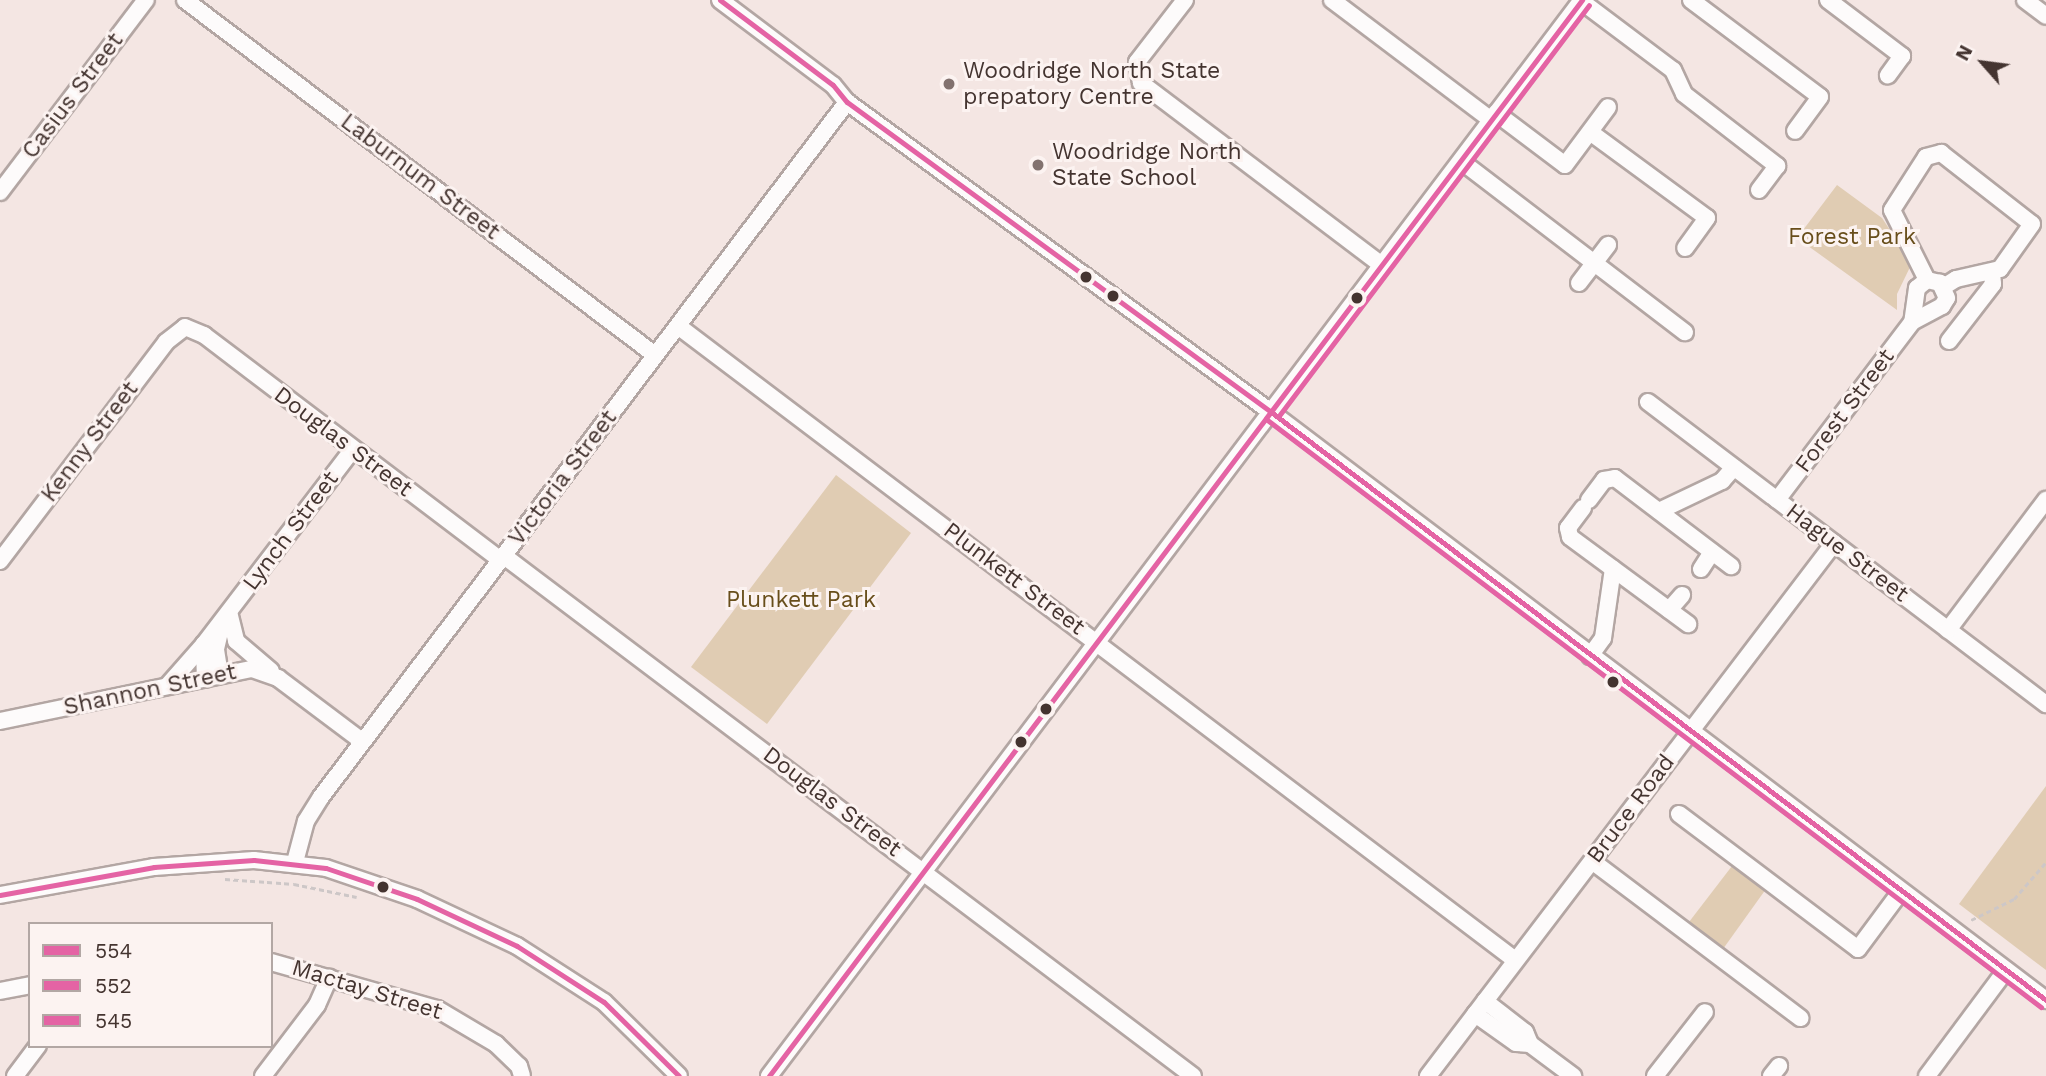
<!DOCTYPE html>
<style>
body{margin:0}
#map{position:relative;width:2046px;height:1076px;overflow:hidden;background:#f4e6e3;font-family:"Work Sans",sans-serif}
div>[style]{position:absolute}
.green>*{inset:0;background:#e0ccb3}
.path>*{height:2.5px;margin-top:-1.25px;transform-origin:0;background:repeating-linear-gradient(90deg,#cdc7c7 0 5px,transparent 0 8.5px)}
.roads{filter:drop-shadow(2px 0 #b3a6a3) drop-shadow(-2px 0 #b3a6a3) drop-shadow(0 2px #b3a6a3) drop-shadow(0 -2px #b3a6a3)}
.minor>*{height:16px;margin:-8px;padding:0 8px;transform-origin:8px;border-radius:8px;background:#fdfbfb}
.bus-1>*{height:5px;margin:-2.5px;padding:0 2.5px;transform-origin:2.5px;border-radius:2.5px;background:#e463a4}
.bus-2>*{height:5px;margin:-2.5px;padding:0 2.5px;transform-origin:2.5px;border-radius:2.5px;background:#e463a4}
.bus-3>*{height:5px;margin:-2.5px;padding:0 2.5px;transform-origin:2.5px;border-radius:2.5px;background:#e463a4}
.dots>*{width:19px;height:19px;translate:-50% -50%;box-sizing:border-box;border:4px solid #fcf3f1;border-radius:50%}
span{translate:-50% -50%;white-space:nowrap;text-align:center;line-height:1.15;-webkit-text-stroke:6px #fcf3f1;paint-order:stroke}
.poi-label{font-size:23px;color:#443430}
.left{translate:0 -50%;text-align:left}
.street-label{font-size:23px;color:#443430}
.park-label{font-size:23px;color:#684e1b}
.legend{position:absolute;left:28px;top:922px;width:245px;height:126px;box-sizing:border-box;background:#fcf3f1;border:2px solid #b2a7a4;margin:0;padding:9px 12px;list-style:none;font-size:21px;color:#443430}
.legend li{display:flex;align-items:center;gap:14px;height:35px}
.legend b{width:35px;border:2px solid #b2a7a4}
.north{position:absolute;left:1948px;top:28px;width:70px;height:70px;-webkit-text-stroke:5px #fcf3f1;paint-order:stroke;rotate:298deg;font-size:19px;font-weight:700;line-height:28px;text-align:center;color:#443430}
.north::after{content:'';display:block;margin:auto;width:24px;height:32px;background:#443430;clip-path:polygon(50% 0,100% 100%,50% 72%,0 100%)}
</style>
<div id="map">
<div class="green">
<i style="clip-path:polygon(1837px 185px,1882px 218px,1912px 263px,1897px 294px,1897px 310px,1797px 238px)"></i>
<i style="clip-path:polygon(836px 475px,911px 533px,767px 724px,691px 667px)"></i>
<i style="clip-path:polygon(2046px 786px,2046px 970px,1959px 904px)"></i>
<i style="clip-path:polygon(1732px 866px,1766px 889px,1723px 949px,1689px 922px)"></i>
</div>
<div class="path">
<i style="left:225px;top:879px;width:69px;rotate:4.1deg"></i>
<i style="left:294px;top:884px;width:64px;rotate:11.7deg"></i>
<i style="left:1971px;top:920px;width:48px;rotate:-26deg"></i>
<i style="left:2014px;top:899px;width:49px;rotate:-49.1deg"></i>
</div>
<div class="roads">
<div class="minor">
<i style="left:185px;top:0;width:589px;rotate:37.06deg"></i>
<i style="left:720px;top:0;width:141px;rotate:37deg"></i>
<i style="left:833px;top:85px;width:22px;rotate:51deg"></i>
<i style="left:847px;top:102px;width:525px;rotate:36.17deg"></i>
<i style="left:1271px;top:412px;width:973px;rotate:37.19deg"></i>
<i style="left:1185px;top:0;width:78px;rotate:127.7deg"></i>
<i style="left:1137px;top:62px;width:21px;rotate:79deg"></i>
<i style="left:1141px;top:83px;width:302px;rotate:37.1deg"></i>
<i style="left:1332px;top:0;width:199px;rotate:37deg"></i>
<i style="left:1691px;top:0;width:161px;rotate:36.9deg"></i>
<i style="left:1820px;top:97px;width:42px;rotate:126.3deg"></i>
<i style="left:1828px;top:0;width:93px;rotate:37.1deg"></i>
<i style="left:1902px;top:56px;width:24px;rotate:126deg"></i>
<i style="left:2025px;top:0;width:26px;rotate:37deg"></i>
<i style="left:1581px;top:1px;width:115px;rotate:36.9deg"></i>
<i style="left:1673px;top:70px;width:26px;rotate:65deg"></i>
<i style="left:1684px;top:94px;width:118px;rotate:37.7deg"></i>
<i style="left:1777px;top:166px;width:30px;rotate:127deg"></i>
<i style="left:1496px;top:113px;width:86px;rotate:37deg"></i>
<i style="left:1565px;top:165px;width:72px;rotate:-53.4deg"></i>
<i style="left:1590px;top:132px;width:145px;rotate:36.3deg"></i>
<i style="left:1707px;top:218px;width:37px;rotate:126deg"></i>
<i style="left:1461px;top:161px;width:282px;rotate:37.4deg"></i>
<i style="left:0;top:192px;width:241px;rotate:-52.8deg"></i>
<i style="left:1927px;top:280px;width:78px;rotate:-116.6deg"></i>
<i style="left:1892px;top:210px;width:63px;rotate:-57.3deg"></i>
<i style="left:1926px;top:157px;width:16px;rotate:-15deg"></i>
<i style="left:1941px;top:153px;width:115px;rotate:38deg"></i>
<i style="left:2032px;top:224px;width:55px;rotate:125.4deg"></i>
<i style="left:2000px;top:269px;width:45px;rotate:167.2deg"></i>
<i style="left:1956px;top:279px;width:15px;rotate:148deg"></i>
<i style="left:1579px;top:283px;width:48px;rotate:-52.7deg"></i>
<i style="left:678px;top:326px;width:1050px;rotate:37.14deg"></i>
<i style="left:1949px;top:341px;width:72px;rotate:-52.3deg"></i>
<i style="left:1993px;top:284px;width:11px;rotate:-95deg"></i>
<i style="left:1648px;top:402px;width:500px;rotate:37.2deg"></i>
<i style="left:1589px;top:500px;width:25px;rotate:-53deg"></i>
<i style="left:1604px;top:480px;width:11px;rotate:-10deg"></i>
<i style="left:1615px;top:478px;width:146px;rotate:37.2deg"></i>
<i style="left:1777px;top:500px;width:223px;rotate:-52.8deg"></i>
<i style="left:1912px;top:322px;width:34px;rotate:-28deg"></i>
<i style="left:1942px;top:306px;width:9px;rotate:-58deg"></i>
<i style="left:1947px;top:298px;width:17px;rotate:-115deg"></i>
<i style="left:1940px;top:283px;width:13px;rotate:-167deg"></i>
<i style="left:1927px;top:280px;width:13px;rotate:141deg"></i>
<i style="left:1917px;top:288px;width:34px;rotate:98deg"></i>
<i style="left:1583px;top:508px;width:25px;rotate:127deg"></i>
<i style="left:1568px;top:528px;width:9px;rotate:77deg"></i>
<i style="left:1570px;top:537px;width:147px;rotate:36.4deg"></i>
<i style="left:1659px;top:511px;width:70px;rotate:-25.5deg"></i>
<i style="left:1722px;top:481px;width:18px;rotate:-49deg"></i>
<i style="left:504px;top:556px;width:863px;rotate:37.04deg"></i>
<i style="left:0;top:561px;width:275px;rotate:-52.8deg"></i>
<i style="left:166px;top:342px;width:24px;rotate:-38deg"></i>
<i style="left:185px;top:327px;width:21px;rotate:23deg"></i>
<i style="left:204px;top:335px;width:372px;rotate:37.2deg"></i>
<i style="left:1701px;top:569px;width:20px;rotate:-57deg"></i>
<i style="left:1669px;top:610px;width:20px;rotate:-49deg"></i>
<i style="left:229px;top:612px;width:30px;rotate:76deg"></i>
<i style="left:236px;top:641px;width:46px;rotate:40.6deg"></i>
<i style="left:1948px;top:630px;width:163px;rotate:-53deg"></i>
<i style="left:1590px;top:656px;width:22px;rotate:-54deg"></i>
<i style="left:1603px;top:638px;width:70px;rotate:-81.8deg"></i>
<i style="left:220px;top:675px;width:26px;rotate:-99deg"></i>
<i style="left:216px;top:649px;width:23px;rotate:-77deg"></i>
<i style="left:205px;top:679px;width:35px;rotate:-92deg"></i>
<i style="left:204px;top:644px;width:245px;rotate:-52.6deg"></i>
<i style="left:168px;top:685px;width:55px;rotate:-48.7deg"></i>
<i style="left:0;top:721px;width:257px;rotate:-11.7deg"></i>
<i style="left:252px;top:669px;width:28px;rotate:19deg"></i>
<i style="left:278px;top:678px;width:105px;rotate:36.9deg"></i>
<i style="left:1679px;top:814px;width:224px;rotate:37deg"></i>
<i style="left:1858px;top:949px;width:72px;rotate:-53.4deg"></i>
<i style="left:1592px;top:861px;width:261px;rotate:37deg"></i>
<i style="left:295px;top:862px;width:42px;rotate:-75deg"></i>
<i style="left:306px;top:821px;width:28px;rotate:-58deg"></i>
<i style="left:321px;top:797px;width:872px;rotate:-52.88deg"></i>
<i style="left:0;top:895px;width:157px;rotate:-10.3deg"></i>
<i style="left:154px;top:867px;width:100px;rotate:-4deg"></i>
<i style="left:254px;top:860px;width:72px;rotate:6.3deg"></i>
<i style="left:326px;top:868px;width:96px;rotate:18.8deg"></i>
<i style="left:417px;top:899px;width:110px;rotate:25.2deg"></i>
<i style="left:517px;top:946px;width:103px;rotate:32.8deg"></i>
<i style="left:604px;top:1002px;width:105px;rotate:44.6deg"></i>
<i style="left:271px;top:962px;width:173px;rotate:15.8deg"></i>
<i style="left:437px;top:1009px;width:69px;rotate:30.7deg"></i>
<i style="left:496px;top:1044px;width:32px;rotate:44deg"></i>
<i style="left:519px;top:1066px;width:10px;rotate:73deg"></i>
<i style="left:0;top:991px;width:31px;rotate:-11deg"></i>
<i style="left:1485px;top:1001px;width:51px;rotate:37.8deg"></i>
<i style="left:1525px;top:1032px;width:13px;rotate:67deg"></i>
<i style="left:1530px;top:1044px;width:54px;rotate:36.7deg"></i>
<i style="left:1475px;top:1014px;width:50px;rotate:35.3deg"></i>
<i style="left:1516px;top:1043px;width:14px;rotate:4deg"></i>
<i style="left:15px;top:1076px;width:38px;rotate:-53deg"></i>
<i style="left:263px;top:1076px;width:89px;rotate:-52.7deg"></i>
<i style="left:317px;top:1005px;width:30px;rotate:-66deg"></i>
<i style="left:769px;top:1076px;width:1349px;rotate:-52.93deg"></i>
<i style="left:1428px;top:1076px;width:670px;rotate:-52.7deg"></i>
<i style="left:1655px;top:1076px;width:81px;rotate:-52deg"></i>
<i style="left:1771px;top:1076px;width:13px;rotate:-51deg"></i>
<i style="left:1927px;top:1076px;width:132px;rotate:-53.3deg"></i>
</div>
</div>
<div class="bus-1">
<i style="left:0;top:895px;width:157px;rotate:-10.3deg"></i>
<i style="left:154px;top:867px;width:100px;rotate:-4deg"></i>
<i style="left:254px;top:860px;width:72px;rotate:6.3deg"></i>
<i style="left:326px;top:868px;width:96px;rotate:18.8deg"></i>
<i style="left:417px;top:899px;width:110px;rotate:25.2deg"></i>
<i style="left:517px;top:946px;width:103px;rotate:32.8deg"></i>
<i style="left:604px;top:1002px;width:105px;rotate:44.6deg"></i>
<i style="left:769px;top:1076px;width:1349px;rotate:-52.93deg"></i>
</div>
<div class="bus-2">
<i style="left:720px;top:0;width:141px;rotate:37deg"></i>
<i style="left:833px;top:85px;width:22px;rotate:51deg"></i>
<i style="left:847px;top:102px;width:525px;rotate:36.17deg"></i>
<i style="left:1271px;top:412px;width:973px;rotate:37.19deg"></i>
</div>
<div class="bus-3">
<i style="left:1278px;top:417px;width:516px;rotate:-52.95deg"></i>
<i style="left:1266px;top:419px;width:973px;rotate:37.19deg"></i>
</div>
<div class="dots">
<i style="left:949px;top:84px;background:#82726f"></i>
<i style="left:1038px;top:165px;background:#82726f"></i>
<i style="left:1086px;top:277px;background:#443430"></i>
<i style="left:1113px;top:296px;background:#443430"></i>
<i style="left:1357px;top:298px;background:#443430"></i>
<i style="left:1613px;top:682px;background:#443430"></i>
<i style="left:1046px;top:709px;background:#443430"></i>
<i style="left:1021px;top:742px;background:#443430"></i>
<i style="left:383px;top:887px;background:#443430"></i>
</div>
<div class="poi-label">
<span class="left" style="left:963px;top:84px">Woodridge North State<br>prepatory Centre</span>
<span class="left" style="left:1052px;top:165px">Woodridge North<br>State School</span>
</div>
<div class="street-label">
<span style="left:73px;top:96px;rotate:-53deg">Casius Street</span>
<span style="left:420px;top:177px;rotate:37deg">Laburnum Street</span>
<span style="left:1845px;top:411px;rotate:-53deg">Forest Street</span>
<span style="left:90px;top:442px;rotate:-53deg">Kenny Street</span>
<span style="left:343px;top:442px;rotate:37deg">Douglas Street</span>
<span style="left:563px;top:478px;rotate:-53deg">Victoria Street</span>
<span style="left:291px;top:531px;rotate:-53deg">Lynch Street</span>
<span style="left:1847px;top:553px;rotate:37deg">Hague Street</span>
<span style="left:1014px;top:579px;rotate:37deg">Plunkett Street</span>
<span style="left:150px;top:690px;rotate:-12deg">Shannon Street</span>
<span style="left:832px;top:802px;rotate:37deg">Douglas Street</span>
<span style="left:1631px;top:809px;rotate:-53deg">Bruce Road</span>
<span style="left:367px;top:990px;rotate:17deg">Mactay Street</span>
</div>
<div class="park-label">
<span style="left:1852px;top:237px">Forest Park</span>
<span style="left:801px;top:600px">Plunkett Park</span>
</div>
<ul class="legend">
<li><b style="height:9px;background:#e463a4"></b>554</li>
<li><b style="height:9px;background:#e463a4"></b>552</li>
<li><b style="height:9px;background:#e463a4"></b>545</li>
</ul>
<div class="north">N</div>
</div>
